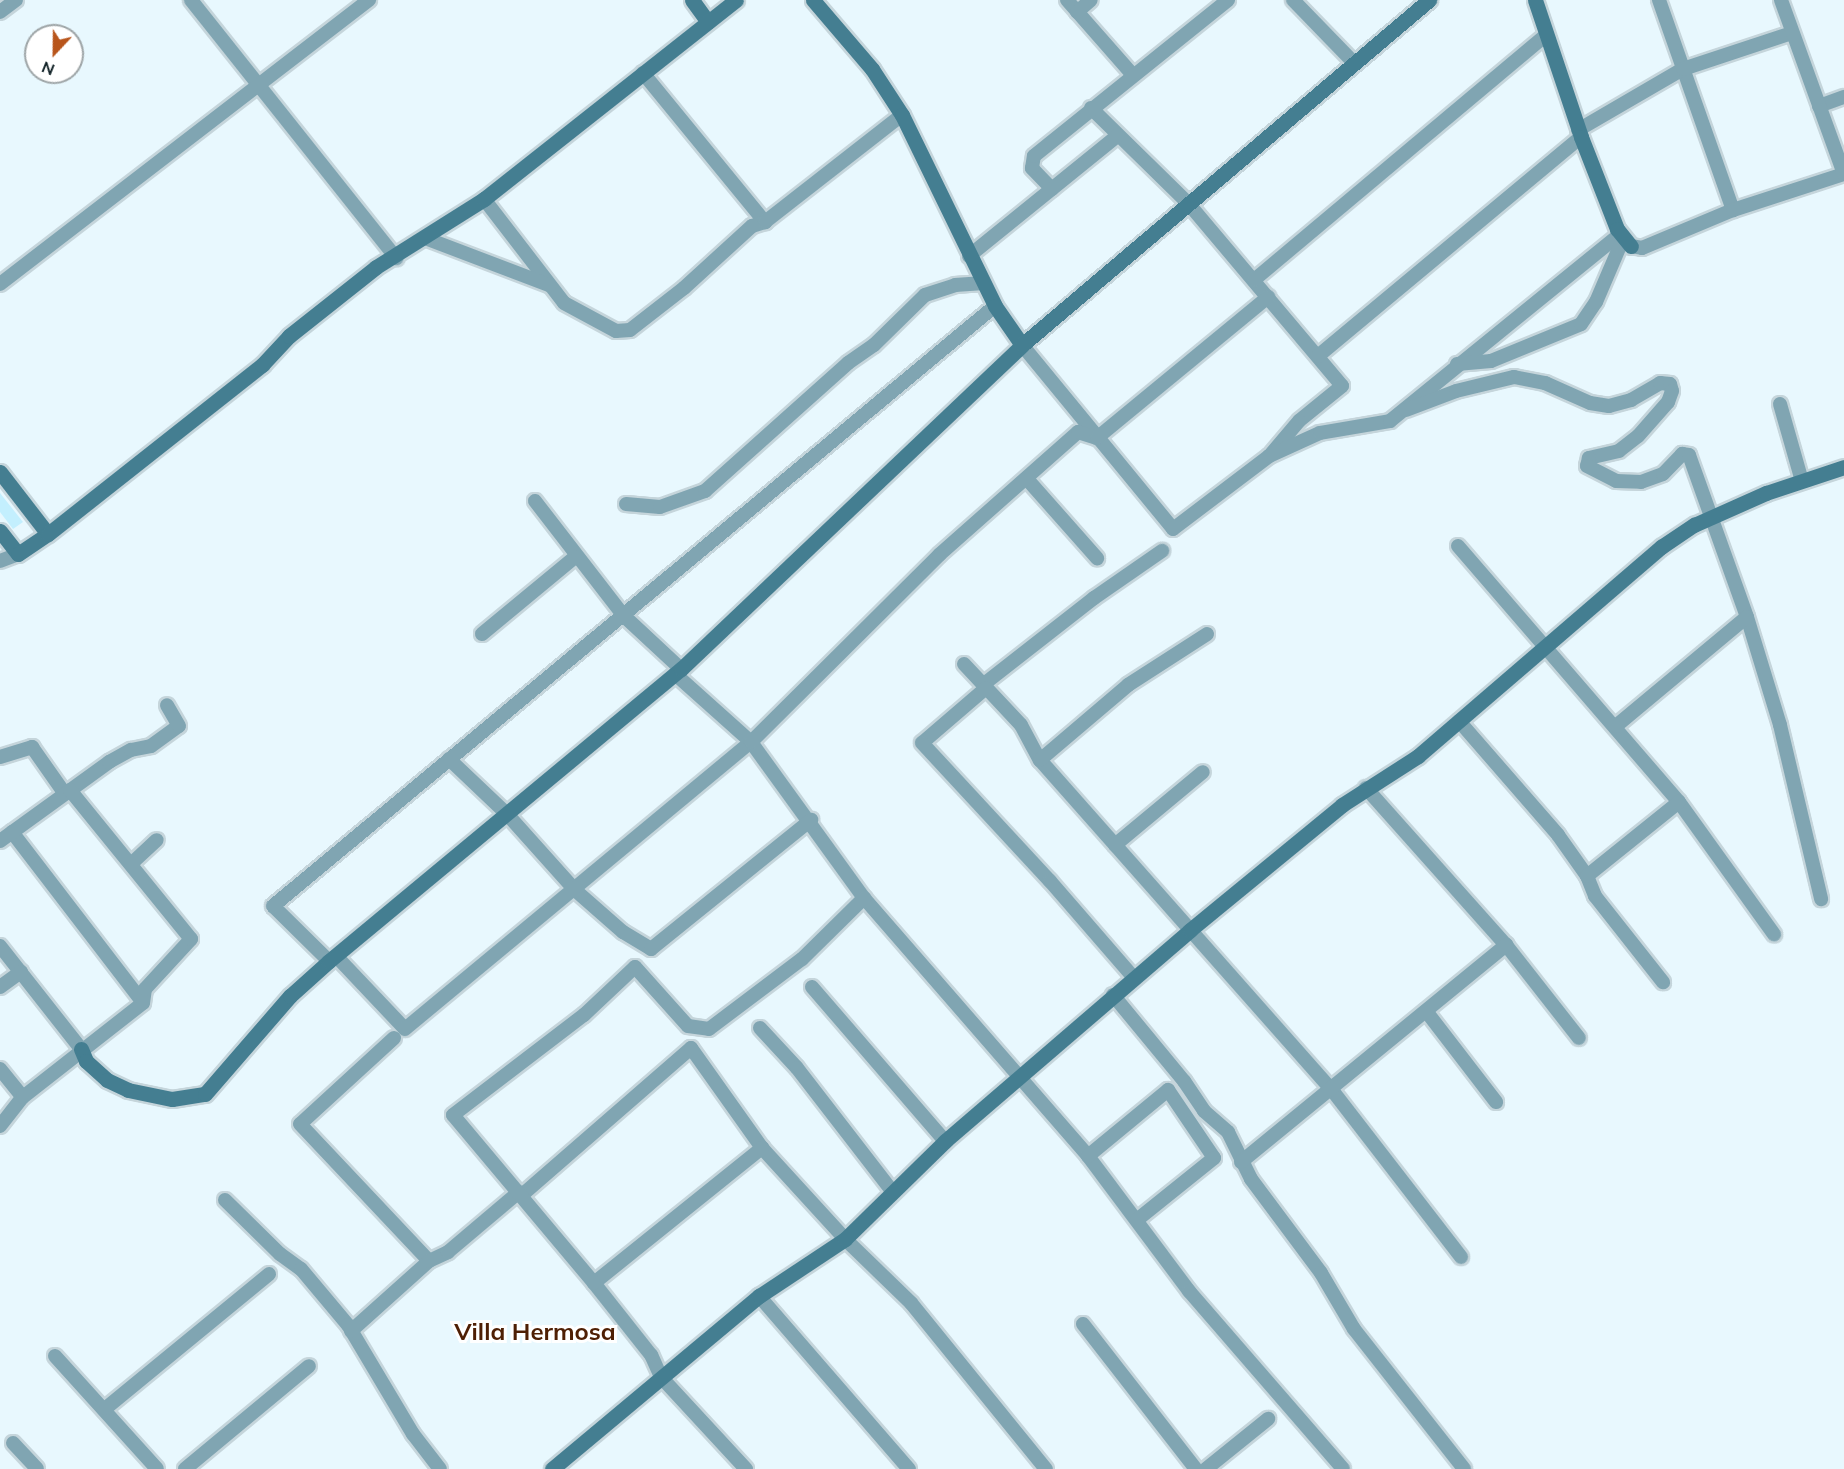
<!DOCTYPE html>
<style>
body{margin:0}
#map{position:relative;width:1844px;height:1469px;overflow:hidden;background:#e8f8fe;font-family:Mulish,sans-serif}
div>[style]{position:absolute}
.green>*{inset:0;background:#c3effe}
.roads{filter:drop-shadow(2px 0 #c5d5db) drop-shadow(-2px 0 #c5d5db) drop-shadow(0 2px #c5d5db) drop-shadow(0 -2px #c5d5db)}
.street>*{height:14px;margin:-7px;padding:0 7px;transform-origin:7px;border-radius:7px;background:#80a5b2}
.secondary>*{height:15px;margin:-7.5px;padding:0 7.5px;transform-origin:7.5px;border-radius:7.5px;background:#447e91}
span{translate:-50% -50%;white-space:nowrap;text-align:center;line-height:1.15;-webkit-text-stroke:6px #fff;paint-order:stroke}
.neighbourhood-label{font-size:24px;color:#4e1f04;font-weight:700}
.north{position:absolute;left:24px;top:24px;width:60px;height:60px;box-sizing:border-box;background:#fff;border:2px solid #9ea5a7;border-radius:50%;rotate:202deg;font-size:16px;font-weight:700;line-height:24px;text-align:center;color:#0c1d22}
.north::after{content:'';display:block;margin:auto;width:21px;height:27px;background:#b8551b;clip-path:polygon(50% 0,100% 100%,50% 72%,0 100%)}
</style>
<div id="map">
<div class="green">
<i style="clip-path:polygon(0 493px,23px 522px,13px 529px,0 512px)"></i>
</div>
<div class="roads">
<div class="street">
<i style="left:191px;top:0;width:330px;rotate:51.5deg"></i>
<i style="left:1067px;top:0;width:98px;rotate:48.7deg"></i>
<i style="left:1293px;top:0;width:88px;rotate:45.9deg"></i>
<i style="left:1659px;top:0;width:223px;rotate:70.6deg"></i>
<i style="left:0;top:12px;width:20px;rotate:-37deg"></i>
<i style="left:1077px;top:12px;width:18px;rotate:-41deg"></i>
<i style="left:643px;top:73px;width:193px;rotate:50.7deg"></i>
<i style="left:1819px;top:106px;width:27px;rotate:-20deg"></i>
<i style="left:1091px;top:108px;width:136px;rotate:44.4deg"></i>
<i style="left:1188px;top:203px;width:239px;rotate:49.9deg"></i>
<i style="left:1342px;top:386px;width:55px;rotate:140.9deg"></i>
<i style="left:1299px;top:421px;width:42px;rotate:130.2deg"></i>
<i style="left:1578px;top:130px;width:121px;rotate:-30.2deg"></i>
<i style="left:1683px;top:69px;width:115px;rotate:-18.3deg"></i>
<i style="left:1052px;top:189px;width:29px;rotate:-134deg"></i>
<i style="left:1032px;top:168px;width:12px;rotate:-81deg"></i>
<i style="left:1034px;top:156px;width:249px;rotate:-38.8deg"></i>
<i style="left:484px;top:199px;width:131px;rotate:52.4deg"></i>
<i style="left:564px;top:303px;width:59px;rotate:28.3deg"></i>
<i style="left:616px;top:331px;width:14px;rotate:-4deg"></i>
<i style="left:630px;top:330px;width:68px;rotate:-37.9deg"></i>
<i style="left:684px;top:288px;width:92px;rotate:-42.4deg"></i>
<i style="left:752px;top:226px;width:14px;rotate:-17deg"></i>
<i style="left:765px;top:222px;width:174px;rotate:-38deg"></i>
<i style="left:425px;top:238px;width:133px;rotate:20.8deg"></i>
<i style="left:1631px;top:246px;width:11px;rotate:10deg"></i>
<i style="left:1642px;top:248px;width:99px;rotate:-22.7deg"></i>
<i style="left:1733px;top:210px;width:117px;rotate:-18deg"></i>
<i style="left:1844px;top:174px;width:185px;rotate:-109.9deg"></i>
<i style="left:969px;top:256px;width:191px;rotate:-39deg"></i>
<i style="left:1254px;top:280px;width:381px;rotate:-40deg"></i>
<i style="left:0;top:284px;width:466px;rotate:-37.6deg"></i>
<i style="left:1022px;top:345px;width:238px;rotate:50.6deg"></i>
<i style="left:1173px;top:529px;width:121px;rotate:-37.2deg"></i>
<i style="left:1269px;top:456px;width:56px;rotate:-24.3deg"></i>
<i style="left:1320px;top:433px;width:71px;rotate:-9.7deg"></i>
<i style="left:1390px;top:421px;width:296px;rotate:-39.1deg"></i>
<i style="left:1318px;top:356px;width:342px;rotate:-39.8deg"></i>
<i style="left:1457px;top:364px;width:34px;rotate:-5deg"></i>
<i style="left:1491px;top:361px;width:97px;rotate:-22.3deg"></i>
<i style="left:1581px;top:324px;width:27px;rotate:-56deg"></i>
<i style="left:1596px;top:302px;width:69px;rotate:-66.8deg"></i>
<i style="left:1780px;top:404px;width:80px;rotate:74.1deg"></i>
<i style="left:1406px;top:410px;width:53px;rotate:-20.8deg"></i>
<i style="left:1456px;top:391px;width:60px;rotate:-13.6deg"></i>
<i style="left:1514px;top:377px;width:32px;rotate:11deg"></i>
<i style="left:1545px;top:383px;width:49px;rotate:24deg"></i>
<i style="left:1590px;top:403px;width:19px;rotate:9deg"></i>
<i style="left:1609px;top:406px;width:23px;rotate:-15deg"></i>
<i style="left:1631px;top:400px;width:34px;rotate:-30deg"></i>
<i style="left:1660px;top:383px;width:10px;rotate:6deg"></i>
<i style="left:1670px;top:384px;width:7px;rotate:74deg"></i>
<i style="left:1672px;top:391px;width:12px;rotate:110deg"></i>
<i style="left:1668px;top:402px;width:45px;rotate:131.4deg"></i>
<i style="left:1638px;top:436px;width:24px;rotate:142deg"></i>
<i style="left:1619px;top:451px;width:31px;rotate:167deg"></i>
<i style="left:1589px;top:458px;width:8px;rotate:104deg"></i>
<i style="left:1587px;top:466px;width:33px;rotate:27deg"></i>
<i style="left:1616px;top:481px;width:25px;rotate:2deg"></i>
<i style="left:1641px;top:482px;width:23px;rotate:-20deg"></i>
<i style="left:1663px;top:474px;width:28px;rotate:-46deg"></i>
<i style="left:1682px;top:454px;width:7px;rotate:8deg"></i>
<i style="left:1689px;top:455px;width:172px;rotate:70.3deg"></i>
<i style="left:1747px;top:617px;width:113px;rotate:73deg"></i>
<i style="left:1780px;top:725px;width:179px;rotate:76.7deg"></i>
<i style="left:1027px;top:479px;width:106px;rotate:48.5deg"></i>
<i style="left:535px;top:501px;width:145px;rotate:52.3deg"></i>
<i style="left:624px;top:616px;width:78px;rotate:42.9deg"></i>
<i style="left:626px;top:504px;width:34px;rotate:5deg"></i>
<i style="left:660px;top:507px;width:48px;rotate:-19.6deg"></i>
<i style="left:705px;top:491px;width:192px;rotate:-41.8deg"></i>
<i style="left:848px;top:363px;width:32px;rotate:-35deg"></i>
<i style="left:874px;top:345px;width:71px;rotate:-44.4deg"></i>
<i style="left:925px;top:295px;width:32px;rotate:-18deg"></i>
<i style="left:955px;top:285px;width:29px;rotate:-4deg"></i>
<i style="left:1458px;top:546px;width:338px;rotate:49.2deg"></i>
<i style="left:1679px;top:802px;width:163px;rotate:54.3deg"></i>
<i style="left:0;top:561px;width:19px;rotate:-21deg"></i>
<i style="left:482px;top:634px;width:121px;rotate:-39.6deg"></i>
<i style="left:964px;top:664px;width:83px;rotate:46.9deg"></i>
<i style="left:1021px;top:725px;width:40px;rotate:62deg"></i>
<i style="left:1040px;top:760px;width:441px;rotate:48.5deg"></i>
<i style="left:1332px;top:1090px;width:211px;rotate:52.3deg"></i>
<i style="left:675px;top:674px;width:102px;rotate:41.8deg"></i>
<i style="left:751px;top:742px;width:193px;rotate:54.1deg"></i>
<i style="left:864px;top:898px;width:342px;rotate:49deg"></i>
<i style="left:1088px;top:1156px;width:169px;rotate:53.2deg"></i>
<i style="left:1189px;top:1291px;width:235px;rotate:49.1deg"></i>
<i style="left:984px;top:684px;width:140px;rotate:-38deg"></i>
<i style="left:1094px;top:598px;width:83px;rotate:-34.7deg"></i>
<i style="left:986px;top:688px;width:84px;rotate:139.3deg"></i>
<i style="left:922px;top:743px;width:188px;rotate:47.2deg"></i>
<i style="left:1050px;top:881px;width:128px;rotate:49.1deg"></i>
<i style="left:1459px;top:721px;width:151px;rotate:49deg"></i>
<i style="left:1558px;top:835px;width:50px;rotate:54.7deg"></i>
<i style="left:1587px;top:876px;width:22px;rotate:68deg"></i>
<i style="left:1595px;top:896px;width:110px;rotate:51.7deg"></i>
<i style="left:1616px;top:726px;width:170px;rotate:-39.8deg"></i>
<i style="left:0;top:757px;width:34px;rotate:-17deg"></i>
<i style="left:32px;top:747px;width:57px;rotate:54.9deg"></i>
<i style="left:449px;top:759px;width:80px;rotate:43.5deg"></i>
<i style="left:507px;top:814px;width:102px;rotate:48.2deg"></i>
<i style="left:575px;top:890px;width:64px;rotate:41.2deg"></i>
<i style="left:623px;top:932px;width:33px;rotate:31deg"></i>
<i style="left:651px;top:949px;width:206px;rotate:-38.9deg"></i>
<i style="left:1040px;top:760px;width:116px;rotate:-40.4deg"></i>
<i style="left:1128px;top:685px;width:94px;rotate:-32.8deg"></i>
<i style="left:1366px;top:788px;width:210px;rotate:48.3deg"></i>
<i style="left:1506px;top:945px;width:118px;rotate:51.9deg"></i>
<i style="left:12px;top:832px;width:215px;rotate:52.5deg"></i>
<i style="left:0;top:841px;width:135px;rotate:-35.9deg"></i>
<i style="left:109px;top:762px;width:25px;rotate:-29deg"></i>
<i style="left:131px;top:750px;width:20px;rotate:-11deg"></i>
<i style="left:151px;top:746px;width:34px;rotate:-36deg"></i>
<i style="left:179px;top:726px;width:24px;rotate:-120deg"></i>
<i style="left:1115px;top:845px;width:114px;rotate:-39.7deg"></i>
<i style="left:131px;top:864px;width:35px;rotate:-43deg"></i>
<i style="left:1587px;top:876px;width:118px;rotate:-38.8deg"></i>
<i style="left:0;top:946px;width:131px;rotate:51.8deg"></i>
<i style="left:336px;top:956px;width:100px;rotate:46.6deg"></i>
<i style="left:405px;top:1029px;width:450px;rotate:-39.7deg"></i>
<i style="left:751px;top:742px;width:265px;rotate:-44.8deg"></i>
<i style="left:939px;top:555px;width:186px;rotate:-41.5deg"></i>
<i style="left:1078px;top:432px;width:20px;rotate:18deg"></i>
<i style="left:1097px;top:438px;width:222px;rotate:-39.5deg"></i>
<i style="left:329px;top:961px;width:78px;rotate:-135.5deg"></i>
<i style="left:273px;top:906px;width:939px;rotate:-39.73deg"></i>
<i style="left:0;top:987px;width:26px;rotate:-36deg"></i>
<i style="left:812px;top:987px;width:203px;rotate:49.2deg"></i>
<i style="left:1113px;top:995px;width:112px;rotate:50.5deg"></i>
<i style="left:1184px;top:1081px;width:36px;rotate:56deg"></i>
<i style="left:1204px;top:1111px;width:32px;rotate:41deg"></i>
<i style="left:1228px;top:1132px;width:52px;rotate:63.9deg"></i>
<i style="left:1251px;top:1179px;width:117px;rotate:53.3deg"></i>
<i style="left:1321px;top:1273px;width:65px;rotate:59.5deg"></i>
<i style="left:1354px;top:1329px;width:178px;rotate:51.8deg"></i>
<i style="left:1426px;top:1011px;width:115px;rotate:52.4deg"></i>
<i style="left:760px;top:1028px;width:54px;rotate:47.2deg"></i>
<i style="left:797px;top:1068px;width:157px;rotate:52.3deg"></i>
<i style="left:394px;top:1038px;width:127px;rotate:137.5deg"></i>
<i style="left:300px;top:1124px;width:188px;rotate:46.7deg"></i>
<i style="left:0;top:1069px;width:36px;rotate:51deg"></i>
<i style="left:0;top:1126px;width:37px;rotate:-52deg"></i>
<i style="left:23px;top:1097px;width:152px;rotate:-38.1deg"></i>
<i style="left:143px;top:1003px;width:14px;rotate:-82deg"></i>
<i style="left:145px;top:989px;width:68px;rotate:-47.4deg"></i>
<i style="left:191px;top:939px;width:192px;rotate:-129.1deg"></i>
<i style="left:1088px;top:1156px;width:104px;rotate:-39.5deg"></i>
<i style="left:1168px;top:1090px;width:82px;rotate:55.9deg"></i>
<i style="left:1214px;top:1158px;width:99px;rotate:141.2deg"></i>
<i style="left:1241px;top:1162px;width:343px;rotate:-39.3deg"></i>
<i style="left:522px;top:1195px;width:224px;rotate:-41deg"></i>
<i style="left:691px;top:1048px;width:123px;rotate:54.6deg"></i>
<i style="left:762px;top:1148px;width:123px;rotate:47.6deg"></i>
<i style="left:845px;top:1239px;width:92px;rotate:44.1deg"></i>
<i style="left:911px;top:1303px;width:214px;rotate:50.9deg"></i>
<i style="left:225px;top:1200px;width:77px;rotate:44.5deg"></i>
<i style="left:280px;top:1254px;width:26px;rotate:36deg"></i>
<i style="left:301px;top:1269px;width:73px;rotate:50deg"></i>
<i style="left:348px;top:1325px;width:127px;rotate:59.2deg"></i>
<i style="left:413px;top:1434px;width:44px;rotate:52.4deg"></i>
<i style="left:594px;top:1283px;width:216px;rotate:-38.8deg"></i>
<i style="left:759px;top:1296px;width:229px;rotate:49.1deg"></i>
<i style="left:1083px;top:1324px;width:184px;rotate:52.1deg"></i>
<i style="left:351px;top:1331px;width:105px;rotate:-41.9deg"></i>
<i style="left:429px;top:1261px;width:21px;rotate:-25deg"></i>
<i style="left:448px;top:1252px;width:93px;rotate:-40.2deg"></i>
<i style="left:55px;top:1356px;width:152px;rotate:47.9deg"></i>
<i style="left:106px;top:1408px;width:211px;rotate:-39.4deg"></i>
<i style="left:13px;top:1443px;width:35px;rotate:47deg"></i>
<i style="left:185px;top:1469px;width:161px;rotate:-39.7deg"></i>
<i style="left:746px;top:1469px;width:125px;rotate:-132.7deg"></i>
<i style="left:661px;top:1377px;width:24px;rotate:-114deg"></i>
<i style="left:651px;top:1355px;width:92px;rotate:-128.4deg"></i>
<i style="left:594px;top:1283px;width:219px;rotate:-130deg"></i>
<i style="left:453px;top:1115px;width:165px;rotate:-37.4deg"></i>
<i style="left:584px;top:1015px;width:70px;rotate:-43.3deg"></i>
<i style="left:635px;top:967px;width:79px;rotate:48.1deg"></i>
<i style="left:688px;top:1026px;width:21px;rotate:8deg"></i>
<i style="left:709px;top:1029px;width:116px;rotate:-37deg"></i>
<i style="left:802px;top:959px;width:87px;rotate:-44.5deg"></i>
<i style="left:1206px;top:1469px;width:80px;rotate:-38.9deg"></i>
</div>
<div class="secondary">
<i style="left:692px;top:0;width:27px;rotate:54deg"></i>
<i style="left:813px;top:0;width:91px;rotate:49.5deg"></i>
<i style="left:872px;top:69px;width:55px;rotate:56.9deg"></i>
<i style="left:902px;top:115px;width:212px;rotate:64deg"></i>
<i style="left:995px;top:306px;width:47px;rotate:55.3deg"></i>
<i style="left:1535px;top:0;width:145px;rotate:71.4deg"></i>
<i style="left:1581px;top:137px;width:99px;rotate:68.6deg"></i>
<i style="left:1617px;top:229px;width:22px;rotate:51deg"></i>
<i style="left:0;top:472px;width:78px;rotate:52.3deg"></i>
<i style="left:0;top:531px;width:29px;rotate:52deg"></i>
<i style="left:18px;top:554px;width:36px;rotate:-34deg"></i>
<i style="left:48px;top:534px;width:273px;rotate:-38.3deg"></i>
<i style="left:262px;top:365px;width:40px;rotate:-47deg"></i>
<i style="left:289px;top:336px;width:111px;rotate:-38.4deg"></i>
<i style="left:376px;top:267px;width:128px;rotate:-32.2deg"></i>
<i style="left:484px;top:199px;width:321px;rotate:-38.3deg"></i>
<i style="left:81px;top:1049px;width:13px;rotate:67deg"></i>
<i style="left:86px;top:1061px;width:28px;rotate:42deg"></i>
<i style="left:107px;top:1080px;width:23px;rotate:25deg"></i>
<i style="left:128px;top:1090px;width:45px;rotate:11.6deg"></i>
<i style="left:172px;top:1099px;width:33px;rotate:-9deg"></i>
<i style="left:205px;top:1094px;width:130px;rotate:-49.1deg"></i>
<i style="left:290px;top:996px;width:52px;rotate:-41.9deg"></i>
<i style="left:329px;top:961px;width:457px;rotate:-39.7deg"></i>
<i style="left:681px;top:669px;width:470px;rotate:-43.5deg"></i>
<i style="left:1022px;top:345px;width:534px;rotate:-40.29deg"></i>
<i style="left:552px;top:1469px;width:270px;rotate:-39.9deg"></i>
<i style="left:759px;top:1296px;width:103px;rotate:-33.5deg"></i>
<i style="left:845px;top:1239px;width:140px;rotate:-44.4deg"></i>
<i style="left:945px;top:1141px;width:323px;rotate:-40.7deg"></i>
<i style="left:1190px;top:930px;width:197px;rotate:-39.4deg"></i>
<i style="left:1342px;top:805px;width:90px;rotate:-32.8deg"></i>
<i style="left:1418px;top:756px;width:321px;rotate:-40.7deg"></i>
<i style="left:1661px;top:547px;width:40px;rotate:-34deg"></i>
<i style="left:1694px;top:525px;width:79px;rotate:-24deg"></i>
<i style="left:1766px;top:493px;width:82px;rotate:-18.4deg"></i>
</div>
</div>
<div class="neighbourhood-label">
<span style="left:535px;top:1332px">Villa Hermosa</span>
</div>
<div class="north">N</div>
</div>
